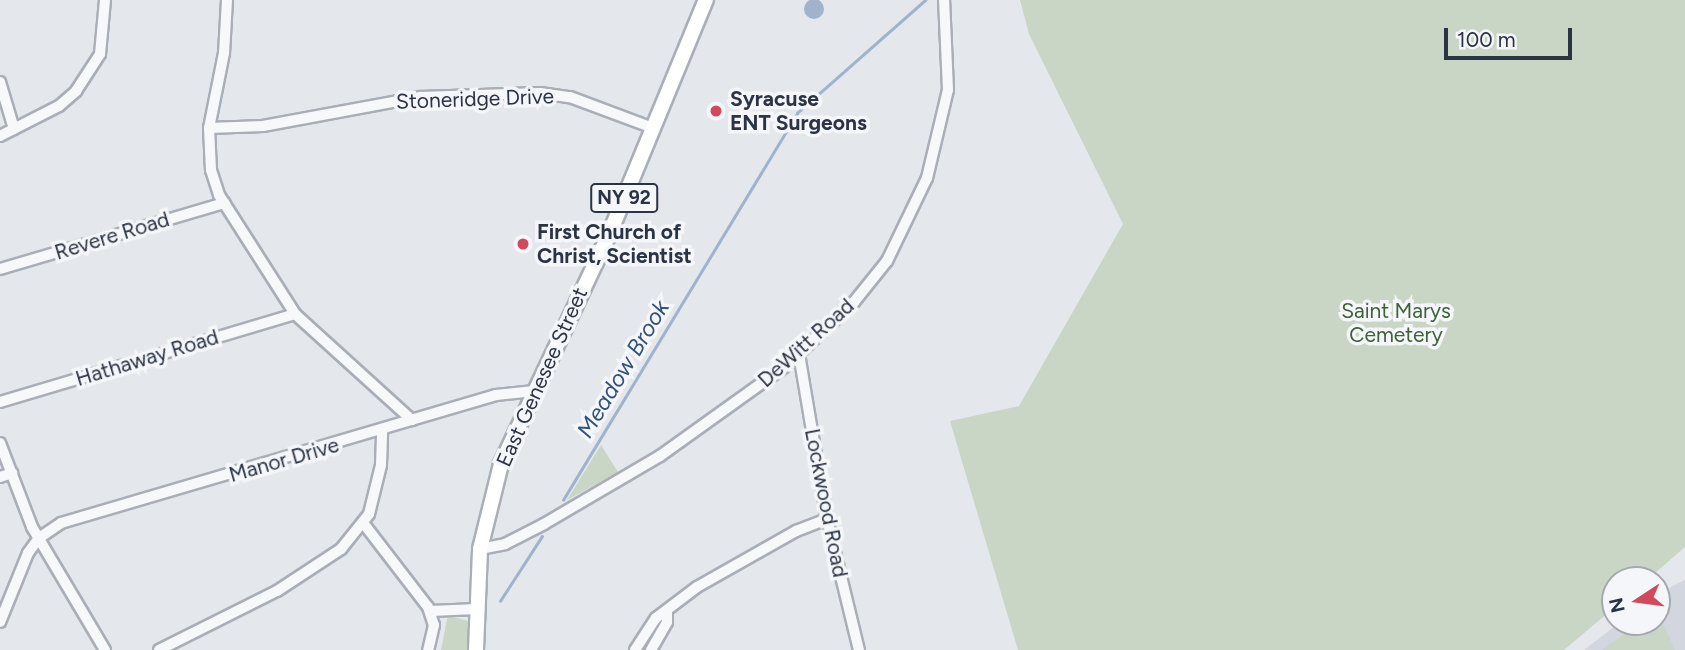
<!DOCTYPE html>
<style>
body{margin:0}
#map{position:relative;width:1685px;height:650px;overflow:hidden;background:#e4e7ec;font-family:Figtree,sans-serif}
div>[style]{position:absolute}
.built>*{inset:0;background:#d2d6de}
.green>*{inset:0;background:#c9d6c5}
.water>*{inset:0;background:#9fb4cc}
.round{border-radius:50%}
.stream>*{height:2.5px;margin:-1.25px;padding:0 1.25px;transform-origin:1.25px;border-radius:1.25px;background:#9fb4cc}
.roads{filter:drop-shadow(2px 0 #a9aeb7) drop-shadow(-2px 0 #a9aeb7) drop-shadow(0 2px #a9aeb7) drop-shadow(0 -2px #a9aeb7)}
.minor>*{height:10px;margin:-5px;padding:0 5px;transform-origin:5px;border-radius:5px;background:#f7f8fa}
.primary>*{height:14px;margin:-7px;padding:0 7px;transform-origin:7px;border-radius:7px;background:#fff}
.dots>*{width:19px;height:19px;translate:-50% -50%;box-sizing:border-box;border:4px solid #f4f6f9;border-radius:50%}
span{translate:-50% -50%;white-space:nowrap;text-align:center;line-height:1.15;-webkit-text-stroke:7px #f4f6f9;paint-order:stroke}
.shield-label span{padding:2px 5px;background:#f4f6f9;border:2px solid;border-radius:5px;-webkit-text-stroke-width:0}
.shield-label{font-size:19px;color:#2b3445;font-weight:700}
.street-label{font-size:21px;color:#2b3445}
.poi-label{font-size:21px;color:#2b3445;font-weight:700}
.left{translate:0 -50%;text-align:left}
.park-label{font-size:21px;color:#3f6138}
.water-label{font-size:23px;color:#34527a;font-style:italic}
.north{position:absolute;left:1601px;top:566px;width:70px;height:70px;box-sizing:border-box;background:#f4f6f9;border:2px solid #a4a8b1;border-radius:50%;rotate:257deg;font-size:19px;font-weight:700;line-height:28px;text-align:center;color:#2b3445}
.north::after{content:'';display:block;margin:auto;width:24px;height:32px;background:#d1495b;clip-path:polygon(50% 0,100% 100%,50% 72%,0 100%)}
.scale{position:absolute;left:1444px;top:28px;width:128px;height:32px;box-sizing:border-box;border:4px solid #2b3445;border-top:0;padding-left:9px;font-size:21px;line-height:24px;white-space:nowrap;color:#2b3445;-webkit-text-stroke:5px #f4f6f9;paint-order:stroke}
</style>
<div id="map">
<div class="built">
<i style="clip-path:polygon(1685px 580px,1685px 650px,1584px 650px,1620px 622px,1657px 622px,1657px 594px)"></i>
</div>
<div class="green">
<i style="clip-path:polygon(1020px 0,1685px 0,1685px 547px,1647px 580px,1615px 580px,1615px 607px,1564px 650px,1018px 650px,950px 421px,1019px 406px,1123px 224px,1029px 34px)"></i>
<i style="clip-path:polygon(601px 445px,618px 472px,567px 500px)"></i>
<i style="clip-path:polygon(1658px 613px,1675px 650px,1602px 650px,1641px 622px,1657px 622px)"></i>
<i style="clip-path:polygon(451px 616px,468px 621px,469px 650px,441px 650px,447px 619px)"></i>
</div>
<div class="water">
<i class="round" style="left:804px;top:-1px;width:20px;height:20px"></i>
</div>
<div class="stream">
<i style="left:563px;top:500px;width:452px;rotate:-58.8deg"></i>
<i style="left:797px;top:113px;width:171px;rotate:-41.4deg"></i>
<i style="left:500px;top:601px;width:77px;rotate:-57.1deg"></i>
</div>
<div class="roads">
<div class="minor">
<i style="left:227px;top:0;width:53px;rotate:93.2deg"></i>
<i style="left:224px;top:53px;width:76px;rotate:101.3deg"></i>
<i style="left:209px;top:128px;width:42px;rotate:87.3deg"></i>
<i style="left:211px;top:170px;width:26px;rotate:72deg"></i>
<i style="left:219px;top:195px;width:141px;rotate:57.4deg"></i>
<i style="left:295px;top:314px;width:158px;rotate:42.2deg"></i>
<i style="left:0;top:82px;width:49px;rotate:73.4deg"></i>
<i style="left:209px;top:128px;width:54px;rotate:-2.1deg"></i>
<i style="left:263px;top:126px;width:160px;rotate:-10.5deg"></i>
<i style="left:420px;top:97px;width:120px;rotate:-1.9deg"></i>
<i style="left:540px;top:93px;width:30px;rotate:8deg"></i>
<i style="left:570px;top:97px;width:89px;rotate:20.5deg"></i>
<i style="left:0;top:136px;width:66px;rotate:-27deg"></i>
<i style="left:59px;top:106px;width:23px;rotate:-41deg"></i>
<i style="left:76px;top:91px;width:44px;rotate:-57deg"></i>
<i style="left:100px;top:54px;width:54px;rotate:-84.7deg"></i>
<i style="left:0;top:269px;width:234px;rotate:-16.4deg"></i>
<i style="left:799px;top:354px;width:167px;rotate:80.4deg"></i>
<i style="left:827px;top:519px;width:135px;rotate:76.3deg"></i>
<i style="left:0;top:402px;width:308px;rotate:-16.6deg"></i>
<i style="left:0;top:443px;width:90px;rotate:69.1deg"></i>
<i style="left:32px;top:527px;width:143px;rotate:59.3deg"></i>
<i style="left:0;top:477px;width:13px;rotate:-18deg"></i>
<i style="left:364px;top:524px;width:105px;rotate:52.4deg"></i>
<i style="left:428px;top:607px;width:19px;rotate:72deg"></i>
<i style="left:434px;top:625px;width:26px;rotate:103deg"></i>
<i style="left:480px;top:549px;width:25px;rotate:-11deg"></i>
<i style="left:505px;top:544px;width:44px;rotate:-27.1deg"></i>
<i style="left:544px;top:524px;width:134px;rotate:-30.4deg"></i>
<i style="left:660px;top:456px;width:151px;rotate:-35.6deg"></i>
<i style="left:783px;top:368px;width:97px;rotate:-42.9deg"></i>
<i style="left:854px;top:302px;width:53px;rotate:-51.2deg"></i>
<i style="left:887px;top:261px;width:92px;rotate:-64.3deg"></i>
<i style="left:927px;top:178px;width:90px;rotate:-76.6deg"></i>
<i style="left:948px;top:90px;width:90px;rotate:-92.5deg"></i>
<i style="left:430px;top:611px;width:47px;rotate:-2.4deg"></i>
<i style="left:0;top:622px;width:74px;rotate:-67.9deg"></i>
<i style="left:28px;top:553px;width:19px;rotate:-54deg"></i>
<i style="left:39px;top:538px;width:27px;rotate:-34deg"></i>
<i style="left:61px;top:523px;width:453px;rotate:-16.4deg"></i>
<i style="left:496px;top:395px;width:36px;rotate:-6deg"></i>
<i style="left:159px;top:650px;width:132px;rotate:-26.6deg"></i>
<i style="left:277px;top:591px;width:77px;rotate:-33.3deg"></i>
<i style="left:341px;top:549px;width:45px;rotate:-51.3deg"></i>
<i style="left:369px;top:514px;width:50px;rotate:-76.2deg"></i>
<i style="left:381px;top:465px;width:35px;rotate:-88deg"></i>
<i style="left:635px;top:650px;width:38px;rotate:-57deg"></i>
<i style="left:656px;top:618px;width:51px;rotate:-37.1deg"></i>
<i style="left:697px;top:587px;width:114px;rotate:-29.5deg"></i>
<i style="left:796px;top:531px;width:33px;rotate:-21deg"></i>
<i style="left:651px;top:650px;width:32px;rotate:-60deg"></i>
<i style="left:667px;top:622px;width:10px;rotate:-90deg"></i>
</div>
<div class="primary">
<i style="left:476px;top:650px;width:101px;rotate:-87.7deg"></i>
<i style="left:480px;top:549px;width:88px;rotate:-76.1deg"></i>
<i style="left:501px;top:464px;width:259px;rotate:-64.8deg"></i>
<i style="left:611px;top:230px;width:249px;rotate:-67.6deg"></i>
</div>
</div>
<div class="dots">
<i style="left:716px;top:111px;background:#d1495b"></i>
<i style="left:523px;top:244px;background:#d1495b"></i>
</div>
<div class="shield-label">
<span style="left:624px;top:198px">NY 92</span>
</div>
<div class="street-label">
<span style="left:475px;top:99px;rotate:-2deg">Stoneridge Drive</span>
<span style="left:112px;top:236px;rotate:-17deg">Revere Road</span>
<span style="left:806px;top:343px;rotate:-42deg">DeWitt Road</span>
<span style="left:147px;top:358px;rotate:-17deg">Hathaway Road</span>
<span style="left:542px;top:377px;rotate:-66deg">East Genesee Street</span>
<span style="left:284px;top:460px;rotate:-16deg">Manor Drive</span>
<span style="left:826px;top:503px;rotate:79deg">Lockwood Road</span>
</div>
<div class="poi-label">
<span class="left" style="left:730px;top:111px">Syracuse<br>ENT Surgeons</span>
<span class="left" style="left:537px;top:244px">First Church of<br>Christ, Scientist</span>
</div>
<div class="park-label">
<span style="left:1396px;top:323px">Saint Marys<br>Cemetery</span>
</div>
<div class="water-label">
<span style="left:623px;top:369px;rotate:-59deg">Meadow Brook</span>
</div>
<div class="north">N</div>
<div class="scale">100 m</div>
</div>
